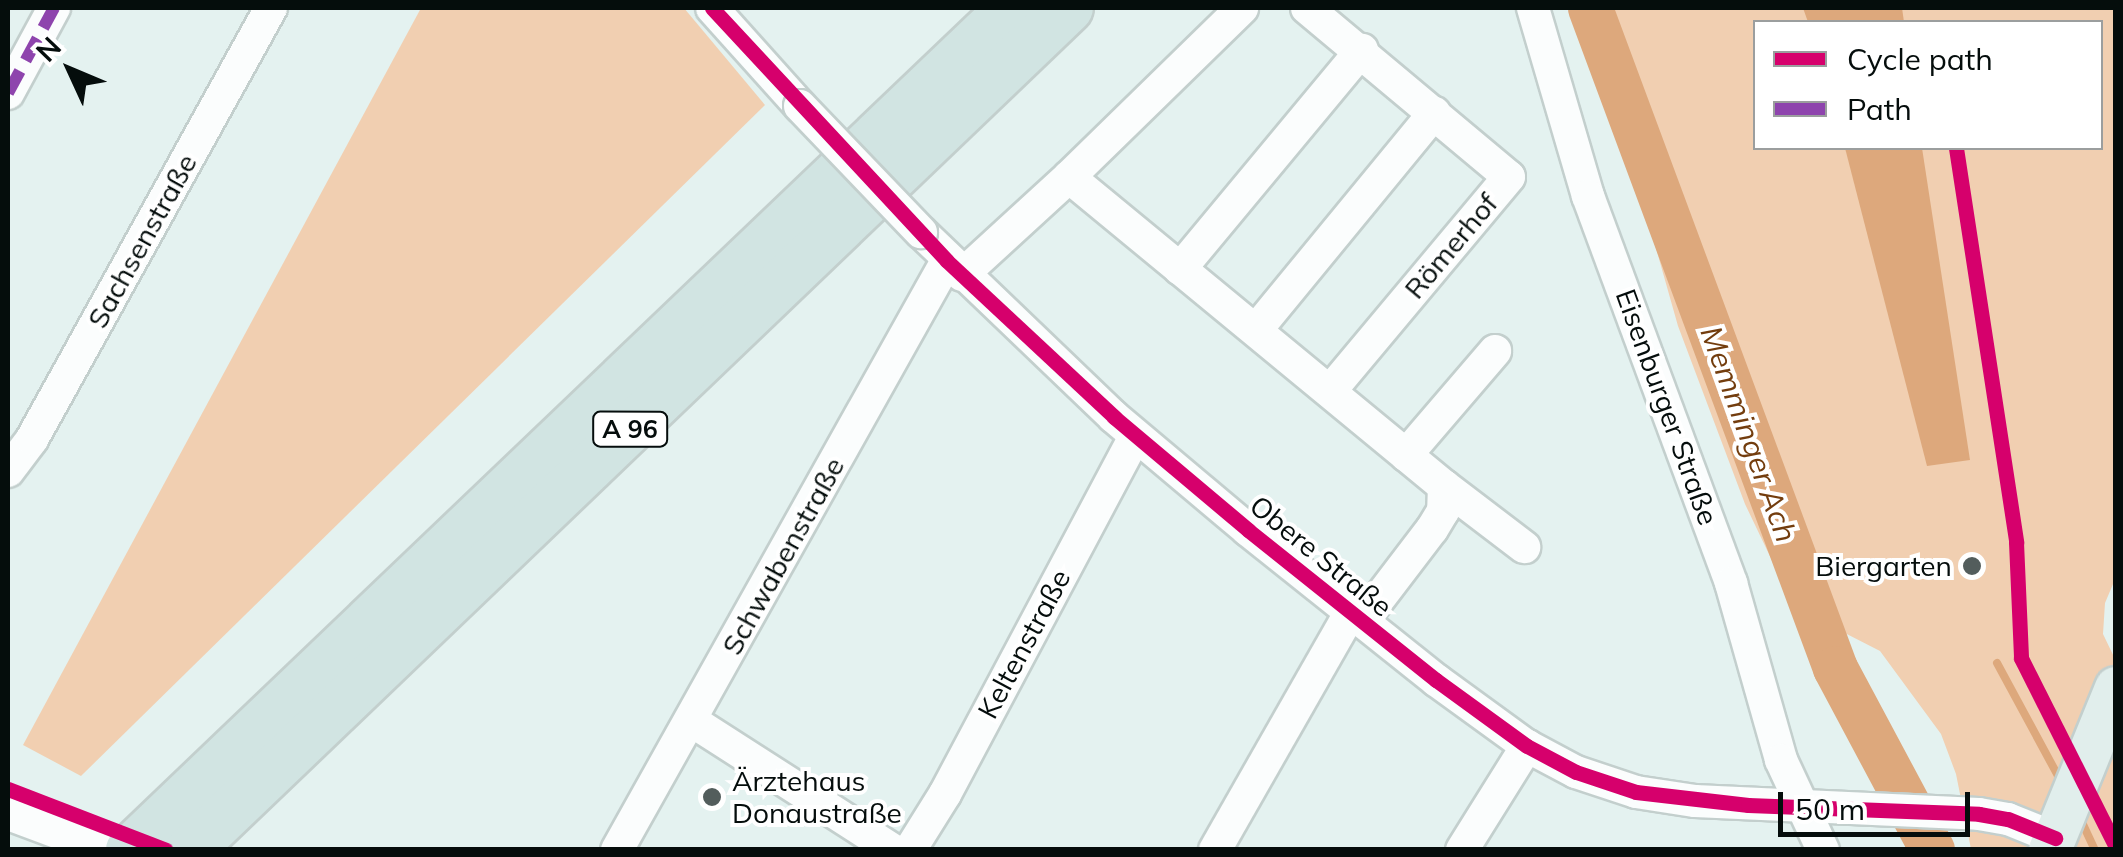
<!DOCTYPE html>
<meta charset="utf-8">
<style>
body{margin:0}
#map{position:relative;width:2123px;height:857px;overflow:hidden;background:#e4f2f0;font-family:Mulish,sans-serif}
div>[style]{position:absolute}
.green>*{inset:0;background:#f1cfb1}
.water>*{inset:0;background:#dda87c}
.stream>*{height:8px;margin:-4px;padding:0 4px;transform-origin:4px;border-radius:4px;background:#dda87c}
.river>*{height:45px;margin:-22.5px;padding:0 22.5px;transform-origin:22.5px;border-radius:22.5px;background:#dda87c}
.roads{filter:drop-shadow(2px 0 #c3cfcd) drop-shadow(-2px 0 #c3cfcd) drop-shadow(0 2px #c3cfcd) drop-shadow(0 -2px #c3cfcd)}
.minor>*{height:32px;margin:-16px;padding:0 16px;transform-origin:16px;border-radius:16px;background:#fbfdfd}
.major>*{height:42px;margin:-21px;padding:0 21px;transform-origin:21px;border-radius:21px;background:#e1eeec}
.highway>*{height:48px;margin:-24px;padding:0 24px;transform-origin:24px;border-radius:24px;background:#d1e4e2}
.bridges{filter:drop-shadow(2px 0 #c3cfcd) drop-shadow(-2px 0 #c3cfcd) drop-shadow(0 2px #c3cfcd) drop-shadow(0 -2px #c3cfcd)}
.minor-bridge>*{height:32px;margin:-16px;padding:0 16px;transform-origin:16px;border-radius:16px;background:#fbfdfd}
.quiet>*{height:12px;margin-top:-6px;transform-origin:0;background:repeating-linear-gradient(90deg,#8e44ad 0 25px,transparent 0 37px)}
.cycleway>*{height:15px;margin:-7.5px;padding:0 7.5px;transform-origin:7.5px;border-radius:7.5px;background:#d6006c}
.dots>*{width:28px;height:28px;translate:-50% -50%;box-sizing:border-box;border:5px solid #fff;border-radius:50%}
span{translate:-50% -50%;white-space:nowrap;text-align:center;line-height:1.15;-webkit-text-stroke:8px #fff;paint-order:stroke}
.shield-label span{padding:2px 8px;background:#fff;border:2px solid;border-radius:8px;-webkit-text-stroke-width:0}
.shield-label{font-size:25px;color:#050d0c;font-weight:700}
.street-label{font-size:28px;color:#050d0c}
.poi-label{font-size:28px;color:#050d0c}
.right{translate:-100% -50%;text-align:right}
.left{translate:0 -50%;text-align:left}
.water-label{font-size:30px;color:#733d0e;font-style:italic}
.frame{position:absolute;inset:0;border:10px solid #050d0c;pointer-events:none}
.legend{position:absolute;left:1753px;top:20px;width:350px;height:130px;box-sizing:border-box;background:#fff;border:2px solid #9b9e9e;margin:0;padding:12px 18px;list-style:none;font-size:30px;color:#050d0c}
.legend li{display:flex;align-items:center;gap:20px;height:50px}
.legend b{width:50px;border:2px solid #9b9e9e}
.north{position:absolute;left:20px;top:20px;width:100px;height:100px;-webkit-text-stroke:8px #fff;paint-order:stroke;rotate:314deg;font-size:28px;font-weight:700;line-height:40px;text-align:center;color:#050d0c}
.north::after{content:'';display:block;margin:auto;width:35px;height:45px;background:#050d0c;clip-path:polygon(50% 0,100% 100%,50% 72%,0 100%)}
.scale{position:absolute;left:1778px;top:792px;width:192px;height:45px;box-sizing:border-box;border:5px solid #050d0c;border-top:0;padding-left:12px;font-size:30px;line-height:35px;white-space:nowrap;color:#050d0c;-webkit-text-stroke:8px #fff;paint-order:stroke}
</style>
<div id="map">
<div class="green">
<i style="clip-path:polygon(421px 8px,684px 8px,765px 105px,81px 776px,23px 745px)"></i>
<i style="clip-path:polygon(evenodd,1588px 8px,2115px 8px,2116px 577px,2105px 603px,2103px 634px,2115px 659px,2115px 849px,1971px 849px,1956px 774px,1941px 734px,1880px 651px,1835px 628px,1787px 592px,1745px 504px,1678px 326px,1588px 8px,1756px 22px,2100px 22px,2100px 148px,1756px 148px,1756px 22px)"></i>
</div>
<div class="water">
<i style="clip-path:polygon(1803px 8px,1902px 8px,1904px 22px,1808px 22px)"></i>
<i style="clip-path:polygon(1845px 148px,1922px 148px,1970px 460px,1927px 466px)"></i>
</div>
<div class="stream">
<i style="left:1997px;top:663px;width:136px;rotate:61.6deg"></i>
<i style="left:2080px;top:818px;width:35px;rotate:65deg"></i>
</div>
<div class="river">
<i style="left:1590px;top:8px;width:704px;rotate:69.63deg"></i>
<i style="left:1835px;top:668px;width:206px;rotate:61.9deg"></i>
</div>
<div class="roads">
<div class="minor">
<i style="left:712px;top:8px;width:132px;rotate:48.1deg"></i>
<i style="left:1307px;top:8px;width:263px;rotate:39.9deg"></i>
<i style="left:1509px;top:177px;width:279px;rotate:129.9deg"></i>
<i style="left:1533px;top:8px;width:196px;rotate:73.7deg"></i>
<i style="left:1588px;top:196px;width:413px;rotate:69.7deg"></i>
<i style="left:1731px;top:583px;width:184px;rotate:74.2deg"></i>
<i style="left:1781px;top:760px;width:99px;rotate:65deg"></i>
<i style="left:8px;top:93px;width:97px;rotate:-61.6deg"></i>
<i style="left:1069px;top:177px;width:242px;rotate:-44.3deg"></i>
<i style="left:921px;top:232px;width:267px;rotate:43.8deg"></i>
<i style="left:1114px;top:417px;width:175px;rotate:40.1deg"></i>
<i style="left:1248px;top:530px;width:241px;rotate:38.6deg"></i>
<i style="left:1436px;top:680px;width:112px;rotate:36deg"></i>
<i style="left:1527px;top:746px;width:55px;rotate:28deg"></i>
<i style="left:1576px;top:772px;width:63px;rotate:18.4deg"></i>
<i style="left:1636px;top:792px;width:60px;rotate:8.7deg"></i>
<i style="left:1695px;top:801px;width:284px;rotate:2.6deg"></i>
<i style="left:1979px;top:814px;width:29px;rotate:10deg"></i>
<i style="left:2008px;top:819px;width:51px;rotate:22deg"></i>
<i style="left:1180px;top:269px;width:285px;rotate:-50.3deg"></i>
<i style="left:962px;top:275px;width:145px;rotate:-42.5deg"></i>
<i style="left:1069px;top:177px;width:486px;rotate:39.5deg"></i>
<i style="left:1444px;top:486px;width:25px;rotate:92deg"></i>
<i style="left:1443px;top:511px;width:21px;rotate:121deg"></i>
<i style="left:1432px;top:529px;width:116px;rotate:127.3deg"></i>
<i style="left:1256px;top:330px;width:281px;rotate:-50.6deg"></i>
<i style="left:1406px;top:455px;width:137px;rotate:-49.4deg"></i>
<i style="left:8px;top:471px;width:40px;rotate:-53deg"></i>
<i style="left:32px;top:439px;width:493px;rotate:-61deg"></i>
<i style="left:1444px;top:486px;width:101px;rotate:37.3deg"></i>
<i style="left:692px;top:721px;width:239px;rotate:32.7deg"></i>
<i style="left:8px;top:814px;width:103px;rotate:20.4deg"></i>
<i style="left:617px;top:850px;width:675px;rotate:-60.74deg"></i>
<i style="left:910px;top:850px;width:66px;rotate:-58deg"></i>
<i style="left:945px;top:794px;width:405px;rotate:-62deg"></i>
<i style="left:1215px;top:850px;width:274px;rotate:-60.3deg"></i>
<i style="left:1462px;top:850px;width:123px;rotate:-58deg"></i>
</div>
<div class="major">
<i style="left:2050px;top:850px;width:175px;rotate:-67.8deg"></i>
</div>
<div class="highway">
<i style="left:130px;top:850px;width:1219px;rotate:-43.7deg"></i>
<i style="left:190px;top:850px;width:1217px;rotate:-43.77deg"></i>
</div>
</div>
<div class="bridges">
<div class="minor-bridge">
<i style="left:800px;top:106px;width:175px;rotate:46.2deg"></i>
</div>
</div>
<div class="quiet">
<i style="left:8px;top:93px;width:97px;rotate:-61.6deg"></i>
</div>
<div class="cycleway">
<i style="left:712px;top:8px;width:345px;rotate:47.1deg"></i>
<i style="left:947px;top:261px;width:229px;rotate:43deg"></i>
<i style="left:1114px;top:417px;width:175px;rotate:40.1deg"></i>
<i style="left:1248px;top:530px;width:241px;rotate:38.6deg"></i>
<i style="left:1436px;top:680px;width:112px;rotate:36deg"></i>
<i style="left:1527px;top:746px;width:55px;rotate:28deg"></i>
<i style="left:1576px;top:772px;width:63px;rotate:18.4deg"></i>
<i style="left:1636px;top:792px;width:113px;rotate:6.6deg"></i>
<i style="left:1748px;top:805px;width:231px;rotate:2.2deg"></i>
<i style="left:1979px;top:814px;width:29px;rotate:10deg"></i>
<i style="left:2008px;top:819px;width:51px;rotate:22deg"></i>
<i style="left:1956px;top:148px;width:399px;rotate:81.3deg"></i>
<i style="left:2016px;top:542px;width:116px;rotate:87.5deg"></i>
<i style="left:2021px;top:658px;width:212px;rotate:63.3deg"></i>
<i style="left:8px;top:789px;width:169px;rotate:21.1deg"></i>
</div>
<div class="dots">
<i style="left:1972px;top:566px;background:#535d5c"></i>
<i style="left:712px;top:797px;background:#535d5c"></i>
</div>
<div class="shield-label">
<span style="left:630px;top:429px">A 96</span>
</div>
<div class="street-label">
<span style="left:142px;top:241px;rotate:-61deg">Sachsenstraße</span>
<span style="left:1451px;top:246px;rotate:-50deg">Römerhof</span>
<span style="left:1667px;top:407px;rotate:70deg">Eisenburger Straße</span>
<span style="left:783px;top:556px;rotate:-61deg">Schwabenstraße</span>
<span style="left:1321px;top:556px;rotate:39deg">Obere Straße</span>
<span style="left:1024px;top:644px;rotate:-62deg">Keltenstraße</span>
</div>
<div class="poi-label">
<span class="right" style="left:1952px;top:566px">Biergarten</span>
<span class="left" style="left:732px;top:797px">Ärztehaus<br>Donaustraße</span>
</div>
<div class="water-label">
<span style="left:1749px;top:434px;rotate:70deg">Memminger Ach</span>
</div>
<div class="frame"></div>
<ul class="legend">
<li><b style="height:12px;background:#d6006c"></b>Cycle path</li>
<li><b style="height:12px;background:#8e44ad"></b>Path</li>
</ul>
<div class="north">N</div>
<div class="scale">50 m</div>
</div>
